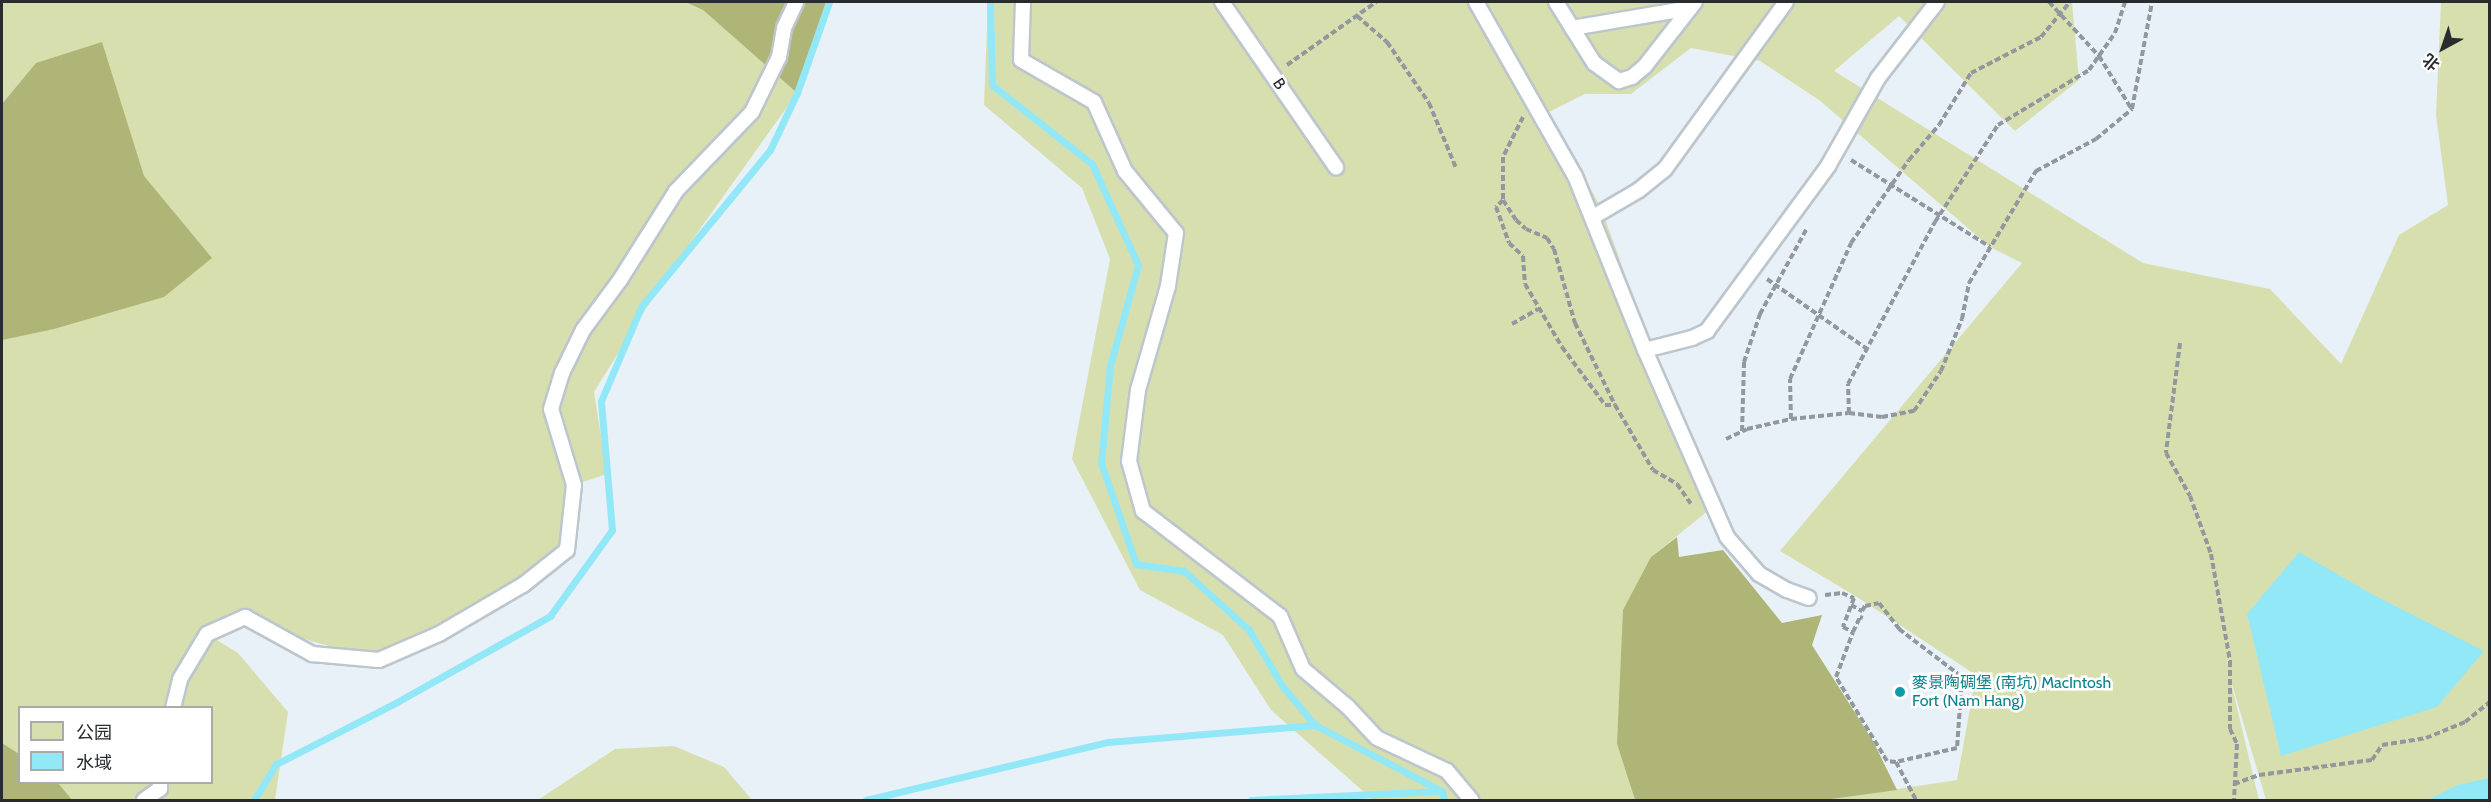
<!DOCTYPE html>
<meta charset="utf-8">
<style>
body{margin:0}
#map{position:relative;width:2491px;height:802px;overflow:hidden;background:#e8f1f7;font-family:Cabin,"Noto Sans SC",sans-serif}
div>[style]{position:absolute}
.green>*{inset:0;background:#d8dfae}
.forest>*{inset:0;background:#aeb577}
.water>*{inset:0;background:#93e8f7}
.stream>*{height:7px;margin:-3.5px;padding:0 3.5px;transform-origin:3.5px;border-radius:3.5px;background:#93e8f7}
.path>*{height:4px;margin-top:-2px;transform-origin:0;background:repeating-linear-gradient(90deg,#92989d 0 6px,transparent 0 9px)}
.roads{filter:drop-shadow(2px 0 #bdc6cc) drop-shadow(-2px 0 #bdc6cc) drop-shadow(0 2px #bdc6cc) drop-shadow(0 -2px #bdc6cc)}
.service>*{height:14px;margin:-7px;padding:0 7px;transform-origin:7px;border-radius:7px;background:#fff}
.dots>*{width:16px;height:16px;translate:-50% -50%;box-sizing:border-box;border:3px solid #fff;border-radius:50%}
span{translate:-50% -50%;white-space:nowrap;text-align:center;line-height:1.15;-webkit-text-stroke:5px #fff;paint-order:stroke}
.street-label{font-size:16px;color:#282c2e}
.culture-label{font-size:16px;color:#0d838f}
.left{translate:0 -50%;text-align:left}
.frame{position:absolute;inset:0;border:3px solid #282c2e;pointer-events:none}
.legend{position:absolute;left:18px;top:706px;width:195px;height:78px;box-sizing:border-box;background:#fff;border:2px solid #a9abab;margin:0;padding:8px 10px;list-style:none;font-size:18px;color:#282c2e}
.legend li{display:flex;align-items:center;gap:12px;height:30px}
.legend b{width:30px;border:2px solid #a9abab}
.north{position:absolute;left:2413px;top:18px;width:60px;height:60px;-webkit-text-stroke:4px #fff;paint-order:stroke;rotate:220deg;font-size:16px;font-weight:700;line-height:24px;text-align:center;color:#282c2e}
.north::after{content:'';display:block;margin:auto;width:21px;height:27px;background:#282c2e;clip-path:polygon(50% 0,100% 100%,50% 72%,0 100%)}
</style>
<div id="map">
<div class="green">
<i style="clip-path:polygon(2px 2px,685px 2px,703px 10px,797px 93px,665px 278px,594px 392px,607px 474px,574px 485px,567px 550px,534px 577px,379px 660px,311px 641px,245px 617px,207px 634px,238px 653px,288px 712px,275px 800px,35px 800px,25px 783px,212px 782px,212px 708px,20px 708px,19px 772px,2px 742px)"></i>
<i style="clip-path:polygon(988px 2px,2072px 2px,2079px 80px,2015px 131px,1899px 16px,1834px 71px,2143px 263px,2270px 289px,2341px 364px,2399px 235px,2448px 205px,2436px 115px,2441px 2px,2489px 2px,2489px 800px,2266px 800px,2229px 674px,2259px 800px,1824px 800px,1957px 780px,1976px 675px,1857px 597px,1780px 551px,2022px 263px,1990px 247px,1819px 100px,1760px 61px,1691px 48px,1631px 94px,1585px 94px,1549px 112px,1602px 210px,1709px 510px,1651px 557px,1617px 744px,1635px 800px,1373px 800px,1271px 710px,1223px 635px,1140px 590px,1072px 459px,1110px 259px,1082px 188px,984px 105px)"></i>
<i style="clip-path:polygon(674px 746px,724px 767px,752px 800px,538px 800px,615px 749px)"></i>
</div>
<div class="forest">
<i style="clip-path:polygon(685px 2px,826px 2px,797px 93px,703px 10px)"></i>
<i style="clip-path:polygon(102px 42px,144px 176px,212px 258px,164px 297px,54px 329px,2px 340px,2px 104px,36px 63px)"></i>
<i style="clip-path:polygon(1677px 537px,1679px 557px,1723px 550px,1782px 623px,1822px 615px,1812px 645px,1873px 741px,1897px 790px,1824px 800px,1635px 800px,1617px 744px,1623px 610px,1651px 557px)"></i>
<i style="clip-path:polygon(2px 743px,19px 754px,20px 782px,58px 783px,72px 800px,2px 800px)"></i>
</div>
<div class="water">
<i style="clip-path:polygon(2299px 552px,2370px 593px,2484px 651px,2437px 707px,2281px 756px,2247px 614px)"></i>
<i style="clip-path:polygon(2489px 778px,2489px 800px,2428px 800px,2457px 785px)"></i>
</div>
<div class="stream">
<i style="left:990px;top:2px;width:83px;rotate:88.6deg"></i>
<i style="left:992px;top:85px;width:127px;rotate:38.3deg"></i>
<i style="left:1092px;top:164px;width:111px;rotate:65.5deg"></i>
<i style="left:1138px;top:265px;width:105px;rotate:105.5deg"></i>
<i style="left:1110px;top:366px;width:97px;rotate:95.3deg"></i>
<i style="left:1101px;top:463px;width:107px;rotate:70.9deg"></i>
<i style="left:1136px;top:564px;width:49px;rotate:8.3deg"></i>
<i style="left:1184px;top:571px;width:88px;rotate:42.2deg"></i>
<i style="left:1249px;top:630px;width:66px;rotate:59.2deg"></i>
<i style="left:1283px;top:687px;width:50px;rotate:49.9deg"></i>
<i style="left:1315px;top:725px;width:143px;rotate:27.5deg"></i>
<i style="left:1442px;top:791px;width:9px;rotate:77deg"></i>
<i style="left:254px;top:800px;width:42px;rotate:-58.6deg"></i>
<i style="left:276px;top:764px;width:136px;rotate:-27.1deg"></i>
<i style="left:397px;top:702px;width:176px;rotate:-29.3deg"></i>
<i style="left:550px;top:616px;width:106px;rotate:-54.2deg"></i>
<i style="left:612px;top:530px;width:129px;rotate:-94.9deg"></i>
<i style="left:601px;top:401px;width:102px;rotate:-66.9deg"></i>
<i style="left:641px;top:307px;width:203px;rotate:-50.6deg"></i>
<i style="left:770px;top:150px;width:63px;rotate:-64.7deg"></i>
<i style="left:797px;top:93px;width:96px;rotate:-70.6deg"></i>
<i style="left:866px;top:800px;width:249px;rotate:-13.5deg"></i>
<i style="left:1108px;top:742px;width:208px;rotate:-4.7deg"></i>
<i style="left:1251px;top:800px;width:189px;rotate:-2.7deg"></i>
</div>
<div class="path">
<i style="left:2049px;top:2px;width:74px;rotate:47.2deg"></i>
<i style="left:2099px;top:56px;width:61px;rotate:58.4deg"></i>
<i style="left:1357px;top:16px;width:40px;rotate:41deg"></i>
<i style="left:1387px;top:42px;width:74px;rotate:55.5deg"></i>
<i style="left:1429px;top:103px;width:70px;rotate:67.4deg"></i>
<i style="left:1287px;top:65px;width:109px;rotate:-35.3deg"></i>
<i style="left:1523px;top:117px;width:45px;rotate:116.6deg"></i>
<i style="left:1503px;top:157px;width:43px;rotate:90deg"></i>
<i style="left:1503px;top:200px;width:10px;rotate:135deg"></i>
<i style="left:1496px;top:207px;width:38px;rotate:70deg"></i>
<i style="left:1509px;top:243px;width:19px;rotate:43deg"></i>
<i style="left:1523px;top:256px;width:28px;rotate:86deg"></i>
<i style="left:1525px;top:284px;width:73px;rotate:59.6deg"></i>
<i style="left:1562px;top:347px;width:72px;rotate:53.4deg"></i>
<i style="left:1605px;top:405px;width:10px"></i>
<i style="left:1615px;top:405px;width:75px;rotate:59.7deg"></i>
<i style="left:1653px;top:470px;width:28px;rotate:30deg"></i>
<i style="left:1677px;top:484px;width:24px;rotate:55deg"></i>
<i style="left:1851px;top:160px;width:164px;rotate:32deg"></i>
<i style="left:1503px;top:200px;width:24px;rotate:57deg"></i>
<i style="left:1516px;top:220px;width:13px;rotate:42deg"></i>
<i style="left:1526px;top:229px;width:23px;rotate:23deg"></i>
<i style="left:1547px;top:238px;width:13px;rotate:58deg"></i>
<i style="left:1554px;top:249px;width:77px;rotate:74.2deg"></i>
<i style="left:1575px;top:323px;width:91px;rotate:64deg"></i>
<i style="left:1767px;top:279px;width:122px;rotate:35deg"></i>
<i style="left:1512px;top:324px;width:30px;rotate:-30deg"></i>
<i style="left:2180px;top:343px;width:111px;rotate:97.3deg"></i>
<i style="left:2166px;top:453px;width:49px;rotate:60.8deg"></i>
<i style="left:2190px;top:496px;width:62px;rotate:70.1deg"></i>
<i style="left:2211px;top:554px;width:109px;rotate:79.9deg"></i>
<i style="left:2230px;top:661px;width:68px;rotate:90deg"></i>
<i style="left:2230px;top:729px;width:17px;rotate:65deg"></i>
<i style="left:2237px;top:744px;width:56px;rotate:93.1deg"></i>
<i style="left:1849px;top:413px;width:29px;rotate:-92deg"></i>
<i style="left:1848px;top:384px;width:184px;rotate:-61.8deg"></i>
<i style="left:1935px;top:222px;width:116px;rotate:-57deg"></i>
<i style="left:1998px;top:125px;width:106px;rotate:-31.1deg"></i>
<i style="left:2089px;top:70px;width:45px;rotate:-54.9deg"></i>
<i style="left:2115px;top:33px;width:33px;rotate:-72deg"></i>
<i style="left:1791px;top:419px;width:40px;rotate:-91.4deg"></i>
<i style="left:1790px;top:379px;width:149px;rotate:-65.8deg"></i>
<i style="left:1851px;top:243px;width:101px;rotate:-55.1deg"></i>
<i style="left:1909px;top:160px;width:46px;rotate:-49.4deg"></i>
<i style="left:1939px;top:125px;width:61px;rotate:-58.4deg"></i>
<i style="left:1971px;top:73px;width:79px;rotate:-27.2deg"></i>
<i style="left:2041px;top:37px;width:45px;rotate:-50.4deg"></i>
<i style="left:1742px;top:431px;width:69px;rotate:-88.3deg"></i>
<i style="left:1744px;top:362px;width:51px;rotate:-71.6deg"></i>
<i style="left:1760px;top:314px;width:96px;rotate:-61.3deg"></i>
<i style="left:1726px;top:439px;width:23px;rotate:-25deg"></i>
<i style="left:1747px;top:429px;width:45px;rotate:-12.8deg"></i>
<i style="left:1791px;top:419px;width:58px;rotate:-5.9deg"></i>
<i style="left:1849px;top:413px;width:33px;rotate:7deg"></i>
<i style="left:1882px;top:417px;width:33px;rotate:-11deg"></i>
<i style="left:1914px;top:411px;width:48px;rotate:-56deg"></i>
<i style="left:1941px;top:371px;width:56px;rotate:-68deg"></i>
<i style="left:1962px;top:319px;width:37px;rotate:-79deg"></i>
<i style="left:1969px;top:283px;width:131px;rotate:-59.1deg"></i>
<i style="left:2036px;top:171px;width:68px;rotate:-28.1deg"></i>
<i style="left:2096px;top:139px;width:47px;rotate:-39.8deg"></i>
<i style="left:2132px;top:109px;width:109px;rotate:-79.4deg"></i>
<i style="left:1825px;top:595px;width:17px;rotate:-7deg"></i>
<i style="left:1842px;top:593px;width:13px;rotate:23deg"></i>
<i style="left:1854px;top:598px;width:31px;rotate:111deg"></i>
<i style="left:1843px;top:627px;width:11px;rotate:27deg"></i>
<i style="left:1853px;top:632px;width:17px;rotate:-65deg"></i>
<i style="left:1860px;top:617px;width:3px;rotate:18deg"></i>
<i style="left:1851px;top:605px;width:13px;rotate:29deg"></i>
<i style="left:1862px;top:611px;width:6px;rotate:-59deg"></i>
<i style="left:1865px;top:606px;width:14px;rotate:-12deg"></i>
<i style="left:1879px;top:603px;width:33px;rotate:52deg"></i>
<i style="left:1899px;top:629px;width:79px;rotate:37.3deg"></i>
<i style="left:1962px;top:677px;width:71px;rotate:94deg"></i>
<i style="left:1957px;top:748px;width:63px;rotate:167.1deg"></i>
<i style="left:1896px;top:762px;width:9px;rotate:-174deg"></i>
<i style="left:1887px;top:761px;width:98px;rotate:-121.3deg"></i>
<i style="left:1836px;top:677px;width:48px;rotate:-69.3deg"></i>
<i style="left:1896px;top:762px;width:43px;rotate:62.2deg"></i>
<i style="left:2234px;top:784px;width:27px;rotate:-20deg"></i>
<i style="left:2259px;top:775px;width:114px;rotate:-7.6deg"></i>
<i style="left:2372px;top:760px;width:18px;rotate:-56deg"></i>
<i style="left:2382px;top:745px;width:45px;rotate:-9deg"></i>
<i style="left:2426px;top:738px;width:42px;rotate:-22.3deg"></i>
<i style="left:2465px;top:722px;width:32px;rotate:-39deg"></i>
</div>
<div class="roads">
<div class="service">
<i style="left:1023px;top:2px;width:58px;rotate:92deg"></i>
<i style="left:1021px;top:60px;width:84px;rotate:29.9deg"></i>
<i style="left:1094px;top:102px;width:76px;rotate:65.8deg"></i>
<i style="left:1125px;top:171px;width:80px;rotate:50.6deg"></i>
<i style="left:1176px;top:233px;width:54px;rotate:98.6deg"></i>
<i style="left:1168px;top:286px;width:108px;rotate:106.1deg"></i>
<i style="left:1138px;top:390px;width:72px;rotate:97.2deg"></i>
<i style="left:1129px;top:461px;width:52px;rotate:74.4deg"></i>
<i style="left:1143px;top:511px;width:173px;rotate:37.5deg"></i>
<i style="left:1280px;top:616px;width:58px;rotate:66.5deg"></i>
<i style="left:1303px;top:669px;width:59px;rotate:40.2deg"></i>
<i style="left:1348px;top:707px;width:42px;rotate:46.9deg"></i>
<i style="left:1377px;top:738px;width:77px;rotate:25.2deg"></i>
<i style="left:1447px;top:771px;width:38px;rotate:50deg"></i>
<i style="left:1222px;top:2px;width:201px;rotate:55.4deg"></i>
<i style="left:1476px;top:2px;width:200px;rotate:60.4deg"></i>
<i style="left:1575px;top:176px;width:188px;rotate:68.1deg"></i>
<i style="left:1645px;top:350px;width:204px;rotate:66.3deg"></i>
<i style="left:1727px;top:537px;width:49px;rotate:49.1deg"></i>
<i style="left:1759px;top:574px;width:32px;rotate:30deg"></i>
<i style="left:1787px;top:590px;width:23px;rotate:20deg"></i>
<i style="left:1556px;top:2px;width:72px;rotate:58.1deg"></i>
<i style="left:1594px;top:63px;width:31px;rotate:36deg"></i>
<i style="left:1619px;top:81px;width:14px;rotate:-17deg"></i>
<i style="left:1632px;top:77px;width:17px;rotate:-40deg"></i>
<i style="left:1645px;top:66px;width:81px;rotate:-52deg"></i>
<i style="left:1572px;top:28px;width:120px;rotate:-9.6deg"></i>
<i style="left:1593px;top:217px;width:53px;rotate:-30.4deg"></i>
<i style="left:1639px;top:190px;width:33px;rotate:-39deg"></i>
<i style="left:1665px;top:169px;width:206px;rotate:-54.1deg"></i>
<i style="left:1645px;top:350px;width:49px;rotate:-14.3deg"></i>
<i style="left:1692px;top:338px;width:17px;rotate:-25deg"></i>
<i style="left:1707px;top:331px;width:205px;rotate:-53.7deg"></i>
<i style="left:1828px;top:166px;width:101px;rotate:-60.4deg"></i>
<i style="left:1878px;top:78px;width:96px;rotate:-52.2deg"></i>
<i style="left:173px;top:708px;width:30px;rotate:-76deg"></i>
<i style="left:180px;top:679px;width:52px;rotate:-59deg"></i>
<i style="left:207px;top:634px;width:42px;rotate:-24.1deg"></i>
<i style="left:245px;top:617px;width:77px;rotate:28.9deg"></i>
<i style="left:312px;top:654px;width:67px;rotate:5.1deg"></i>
<i style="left:379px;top:660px;width:65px;rotate:-23.4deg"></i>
<i style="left:439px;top:634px;width:97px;rotate:-30.3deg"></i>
<i style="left:523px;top:585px;width:56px;rotate:-38.5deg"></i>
<i style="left:567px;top:550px;width:65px;rotate:-83.9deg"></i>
<i style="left:574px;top:485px;width:79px;rotate:-106.8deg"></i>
<i style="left:551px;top:409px;width:38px;rotate:-73deg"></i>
<i style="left:562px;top:373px;width:48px;rotate:-64deg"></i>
<i style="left:583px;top:330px;width:62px;rotate:-53.5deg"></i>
<i style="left:620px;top:280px;width:105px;rotate:-57.8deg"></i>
<i style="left:676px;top:191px;width:110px;rotate:-46.1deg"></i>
<i style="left:752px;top:112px;width:61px;rotate:-63.9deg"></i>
<i style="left:779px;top:57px;width:29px;rotate:-80deg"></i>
<i style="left:784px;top:28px;width:29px;rotate:-65deg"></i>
<i style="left:144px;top:800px;width:19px;rotate:-35deg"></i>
<i style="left:160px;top:789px;width:7px;rotate:-90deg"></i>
</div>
</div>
<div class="dots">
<i style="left:1900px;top:692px;background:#0f9aa8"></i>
</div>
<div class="street-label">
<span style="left:1279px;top:84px;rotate:56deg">B</span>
</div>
<div class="culture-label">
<span class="left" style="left:1912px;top:692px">麥景陶碉堡 (南坑) MacIntosh<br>Fort (Nam Hang)</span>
</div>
<div class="frame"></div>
<ul class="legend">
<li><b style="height:16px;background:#d8dfae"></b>公园</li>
<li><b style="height:16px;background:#93e8f7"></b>水域</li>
</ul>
<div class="north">北</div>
</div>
